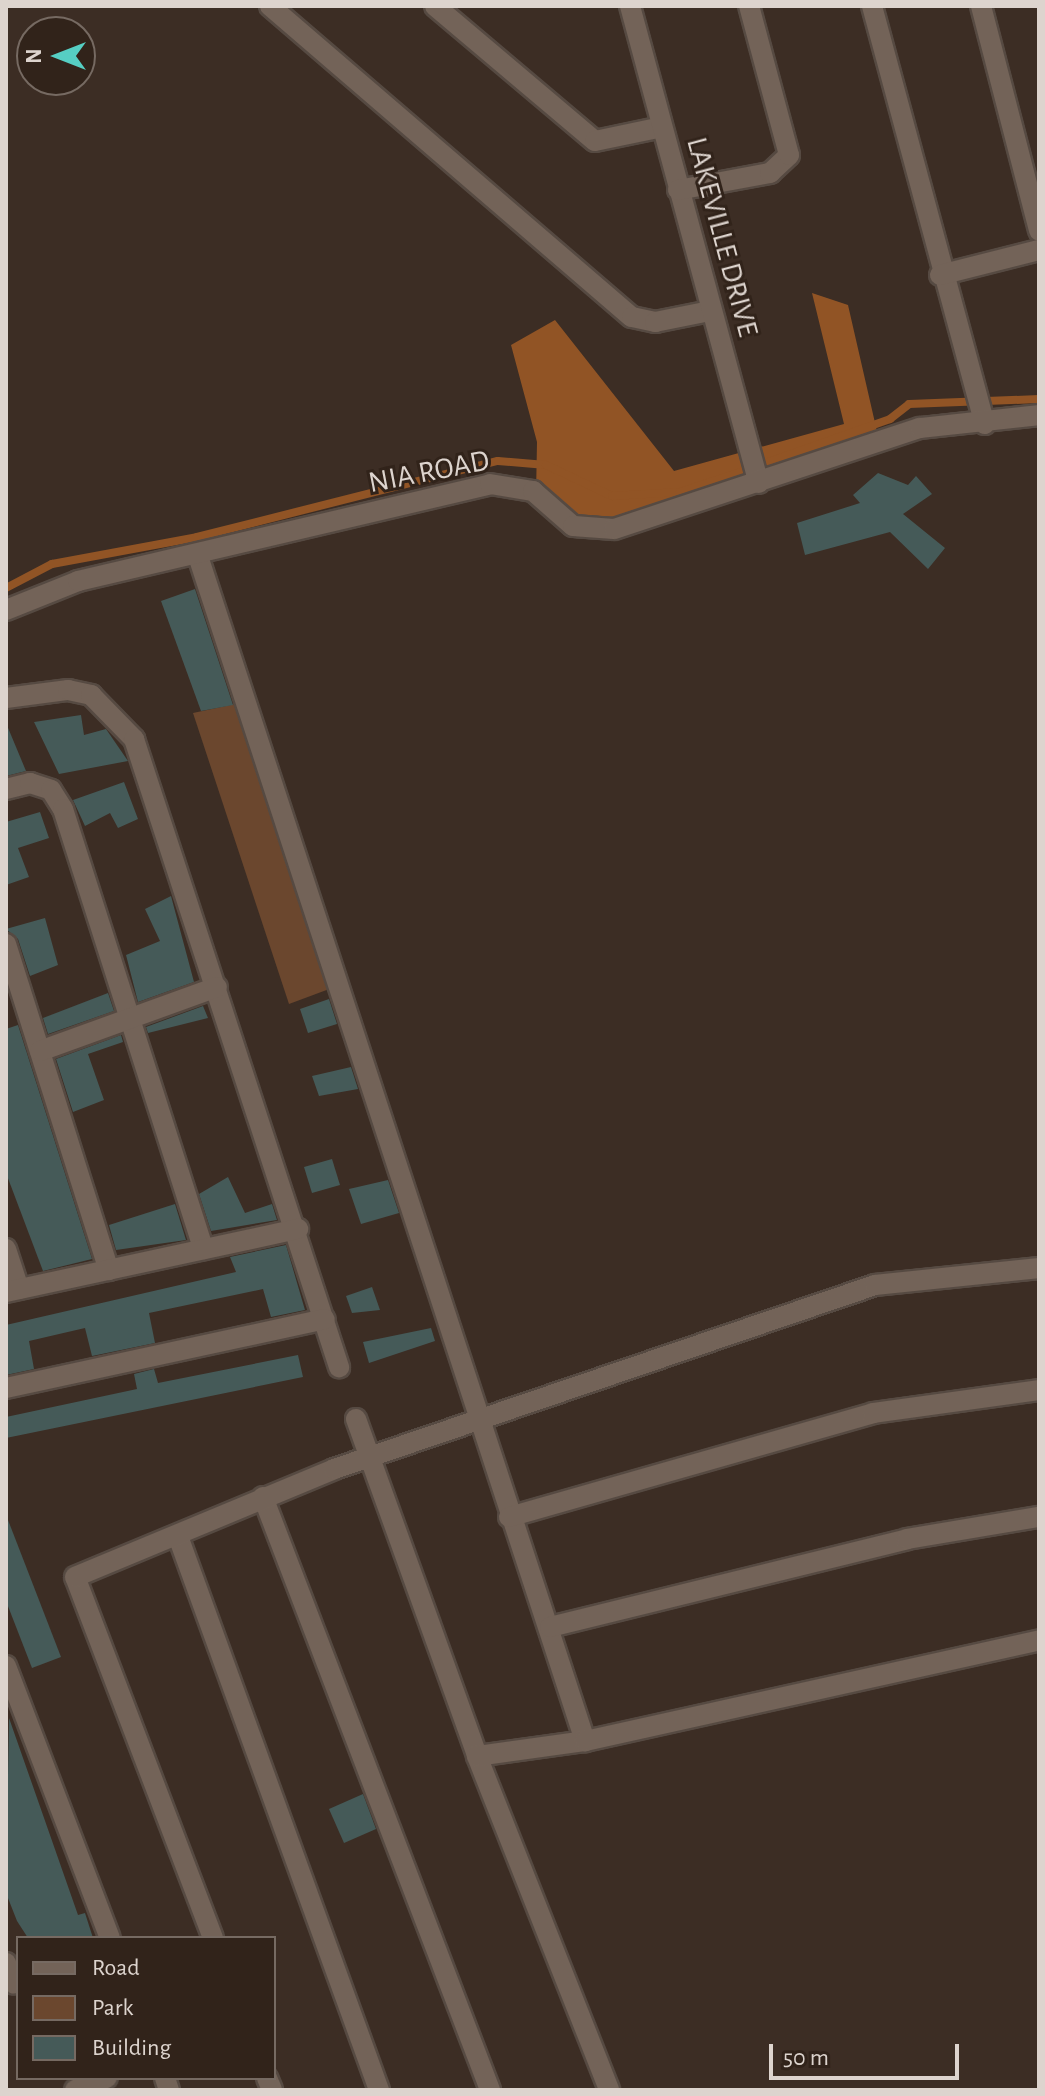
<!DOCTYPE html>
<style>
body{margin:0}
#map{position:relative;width:1045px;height:2096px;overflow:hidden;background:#3c2d24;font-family:"Alegreya Sans",sans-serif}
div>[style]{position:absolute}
.green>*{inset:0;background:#6b472e}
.forest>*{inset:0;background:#915425}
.stream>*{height:8px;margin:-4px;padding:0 4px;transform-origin:4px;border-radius:4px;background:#915425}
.building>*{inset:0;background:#455a58}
.roads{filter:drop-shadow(2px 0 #564a42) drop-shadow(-2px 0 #564a42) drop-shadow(0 2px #564a42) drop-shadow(0 -2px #564a42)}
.minor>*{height:20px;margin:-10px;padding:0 10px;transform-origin:10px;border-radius:10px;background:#736358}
span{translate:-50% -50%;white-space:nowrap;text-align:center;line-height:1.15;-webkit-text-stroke:6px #31231a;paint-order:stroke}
.street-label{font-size:30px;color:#ddd4ce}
.frame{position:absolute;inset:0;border:8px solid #ddd4ce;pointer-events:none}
.legend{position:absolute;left:16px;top:1936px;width:260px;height:144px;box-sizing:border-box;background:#31231a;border:2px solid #766a62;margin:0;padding:10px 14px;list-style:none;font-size:24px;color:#ddd4ce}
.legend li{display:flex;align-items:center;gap:16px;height:40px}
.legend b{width:40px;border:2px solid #766a62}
.north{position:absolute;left:16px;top:16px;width:80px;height:80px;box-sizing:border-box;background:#31231a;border:2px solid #766a62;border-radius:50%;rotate:270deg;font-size:22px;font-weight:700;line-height:32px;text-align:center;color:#ddd4ce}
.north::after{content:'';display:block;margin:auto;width:28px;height:36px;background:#56cec3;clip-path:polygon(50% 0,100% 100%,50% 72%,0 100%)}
.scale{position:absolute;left:769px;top:2044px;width:190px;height:36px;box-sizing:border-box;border:4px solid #ddd4ce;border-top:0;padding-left:10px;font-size:24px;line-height:28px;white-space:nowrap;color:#ddd4ce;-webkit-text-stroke:6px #31231a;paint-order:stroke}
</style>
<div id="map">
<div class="green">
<i style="clip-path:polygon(240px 703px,340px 985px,289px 1004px,193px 713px)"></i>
</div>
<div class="forest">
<i style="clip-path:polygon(812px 293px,848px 305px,881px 449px,670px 521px,602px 526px,536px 495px,537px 442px,511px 345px,555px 320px,674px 471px,844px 424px)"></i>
</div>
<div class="stream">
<i style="left:763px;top:464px;width:135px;rotate:-19.5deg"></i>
<i style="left:890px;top:419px;width:24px;rotate:-38deg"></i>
<i style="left:909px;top:404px;width:130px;rotate:-2.2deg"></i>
<i style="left:6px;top:588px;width:52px;rotate:-27.6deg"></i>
<i style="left:52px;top:564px;width:147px;rotate:-10.5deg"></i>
<i style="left:197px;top:537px;width:310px;rotate:-14.2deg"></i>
<i style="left:498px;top:461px;width:48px;rotate:4.8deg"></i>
<i style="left:546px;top:465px;width:73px;rotate:25.2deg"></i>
<i style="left:612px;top:496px;width:68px;rotate:-3.4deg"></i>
<i style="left:680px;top:492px;width:67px;rotate:-18.2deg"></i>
</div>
<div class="building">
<i style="clip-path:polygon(878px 473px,908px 485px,916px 476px,932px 494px,903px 514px,945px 548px,928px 569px,890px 532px,805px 555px,797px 523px,860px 503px,853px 495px)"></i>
<i style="clip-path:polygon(195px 589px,233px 705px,201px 711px,161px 601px)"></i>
<i style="clip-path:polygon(81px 715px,84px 735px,106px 729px,128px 761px,59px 774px,34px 722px)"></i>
<i style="clip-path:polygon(6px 723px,26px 771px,6px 776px)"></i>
<i style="clip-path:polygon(124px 782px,138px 819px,118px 828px,110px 813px,85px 826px,73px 800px)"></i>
<i style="clip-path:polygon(40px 812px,49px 838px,18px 848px,29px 877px,6px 885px,6px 822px)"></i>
<i style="clip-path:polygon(171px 896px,194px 982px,138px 1002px,126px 955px,160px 941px,145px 909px)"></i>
<i style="clip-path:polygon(45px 918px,58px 965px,30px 976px,18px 939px,6px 929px)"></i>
<i style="clip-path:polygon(108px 993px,114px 1011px,48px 1034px,43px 1018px)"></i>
<i style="clip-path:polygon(329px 999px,337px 1024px,308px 1033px,300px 1009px)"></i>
<i style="clip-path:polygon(203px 1006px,208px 1018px,148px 1033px,146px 1027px)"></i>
<i style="clip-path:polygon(18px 1025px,92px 1259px,43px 1271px,6px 1173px,6px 1029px)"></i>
<i style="clip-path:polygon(121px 1035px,123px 1042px,88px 1054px,104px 1100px,73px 1112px,56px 1059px)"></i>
<i style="clip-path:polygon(351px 1067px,358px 1089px,319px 1096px,312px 1076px)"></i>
<i style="clip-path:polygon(332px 1159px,340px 1185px,312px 1193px,304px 1167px)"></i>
<i style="clip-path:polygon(228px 1177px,245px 1213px,272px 1204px,277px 1220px,211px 1231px,199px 1194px)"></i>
<i style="clip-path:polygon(388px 1180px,399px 1213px,361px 1224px,349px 1189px)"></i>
<i style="clip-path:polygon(175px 1204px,186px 1240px,116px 1250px,109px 1225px)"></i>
<i style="clip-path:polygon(286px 1245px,305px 1310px,271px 1317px,263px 1289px,149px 1313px,155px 1343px,92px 1356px,85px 1328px,29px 1341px,34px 1369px,6px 1375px,6px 1325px,236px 1272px,230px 1257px)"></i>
<i style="clip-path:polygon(372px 1287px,380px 1310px,352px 1313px,346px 1296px)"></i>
<i style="clip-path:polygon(431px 1328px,435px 1341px,369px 1363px,363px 1342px)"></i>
<i style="clip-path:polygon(298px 1355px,303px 1377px,6px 1438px,6px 1417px,137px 1389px,134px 1374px,154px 1369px,158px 1383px)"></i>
<i style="clip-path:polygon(8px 1520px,61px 1657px,32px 1668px,6px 1601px)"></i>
<i style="clip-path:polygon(9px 1718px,78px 1915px,85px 1913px,93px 1938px,28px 1938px,17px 1921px,6px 1893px)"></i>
<i style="clip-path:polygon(363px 1794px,376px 1829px,344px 1843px,329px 1809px)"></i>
</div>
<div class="roads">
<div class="minor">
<i style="left:270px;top:6px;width:477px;rotate:40.7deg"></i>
<i style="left:632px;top:317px;width:24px;rotate:12deg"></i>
<i style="left:655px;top:322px;width:56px;rotate:-11.3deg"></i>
<i style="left:435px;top:6px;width:209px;rotate:40.2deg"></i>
<i style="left:595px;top:141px;width:68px;rotate:-11.8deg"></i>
<i style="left:630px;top:6px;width:494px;rotate:74.9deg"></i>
<i style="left:872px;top:6px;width:433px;rotate:74.9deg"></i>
<i style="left:981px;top:6px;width:232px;rotate:75.5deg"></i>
<i style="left:678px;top:190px;width:94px;rotate:-10.5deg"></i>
<i style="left:770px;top:173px;width:26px;rotate:-43deg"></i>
<i style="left:789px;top:155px;width:154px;rotate:-105deg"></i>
<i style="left:940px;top:275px;width:102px;rotate:-14.2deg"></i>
<i style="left:198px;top:556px;width:1247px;rotate:71.91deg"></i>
<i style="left:6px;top:610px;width:78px;rotate:-21.9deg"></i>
<i style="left:78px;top:581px;width:423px;rotate:-13.2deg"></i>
<i style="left:490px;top:484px;width:44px;rotate:9.2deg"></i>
<i style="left:533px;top:491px;width:53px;rotate:41.2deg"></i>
<i style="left:573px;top:526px;width:41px;rotate:4.2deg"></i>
<i style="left:614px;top:529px;width:322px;rotate:-18.3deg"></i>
<i style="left:920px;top:428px;width:120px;rotate:-6.2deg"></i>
<i style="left:6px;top:698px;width:63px;rotate:-7.4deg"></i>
<i style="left:68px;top:690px;width:24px;rotate:12deg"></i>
<i style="left:91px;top:695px;width:62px;rotate:45.7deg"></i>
<i style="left:134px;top:739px;width:661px;rotate:71.92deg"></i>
<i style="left:6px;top:789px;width:25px;rotate:-14deg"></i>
<i style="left:30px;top:783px;width:22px;rotate:18deg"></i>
<i style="left:51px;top:790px;width:22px;rotate:58deg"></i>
<i style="left:63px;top:809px;width:462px;rotate:72.3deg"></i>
<i style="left:6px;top:944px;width:342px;rotate:72.5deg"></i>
<i style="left:40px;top:1051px;width:188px;rotate:-19.9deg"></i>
<i style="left:6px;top:1249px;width:42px;rotate:72deg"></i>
<i style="left:6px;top:1292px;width:299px;rotate:-12.2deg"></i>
<i style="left:6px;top:1388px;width:326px;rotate:-12.2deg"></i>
<i style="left:356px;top:1419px;width:358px;rotate:70.2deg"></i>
<i style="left:477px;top:1756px;width:359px;rotate:68.4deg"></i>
<i style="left:263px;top:1497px;width:635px;rotate:69.05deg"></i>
<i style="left:509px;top:1517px;width:379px;rotate:-15.9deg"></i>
<i style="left:873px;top:1413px;width:168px;rotate:-7.9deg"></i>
<i style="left:179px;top:1539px;width:586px;rotate:70.05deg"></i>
<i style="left:550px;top:1627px;width:368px;rotate:-13.8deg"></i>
<i style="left:907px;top:1539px;width:134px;rotate:-9.5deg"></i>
<i style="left:6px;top:1666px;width:291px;rotate:69.1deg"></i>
<i style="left:477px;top:1756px;width:109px;rotate:-7.9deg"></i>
<i style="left:585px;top:1741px;width:465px;rotate:-12.5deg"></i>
<i style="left:213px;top:1938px;width:386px;rotate:-110.9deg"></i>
<i style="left:75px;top:1577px;width:281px;rotate:-22.6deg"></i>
<i style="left:334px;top:1469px;width:571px;rotate:-18.78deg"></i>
<i style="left:875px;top:1285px;width:165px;rotate:-5.9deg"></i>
<i style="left:6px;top:1963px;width:22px;rotate:69deg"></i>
<i style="left:165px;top:2078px;width:13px;rotate:72deg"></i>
<i style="left:267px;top:2078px;width:13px;rotate:67deg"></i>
<i style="left:75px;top:2090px;width:34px;rotate:-21deg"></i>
</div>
</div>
<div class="street-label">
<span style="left:722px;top:237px;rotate:75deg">LAKEVILLE DRIVE</span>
<span style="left:429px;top:472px;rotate:-11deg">NIA ROAD</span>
</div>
<div class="frame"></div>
<ul class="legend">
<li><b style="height:10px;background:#736358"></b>Road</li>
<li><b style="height:22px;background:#6b472e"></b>Park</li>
<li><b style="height:22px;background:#455a58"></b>Building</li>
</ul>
<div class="north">N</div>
<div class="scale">50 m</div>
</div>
